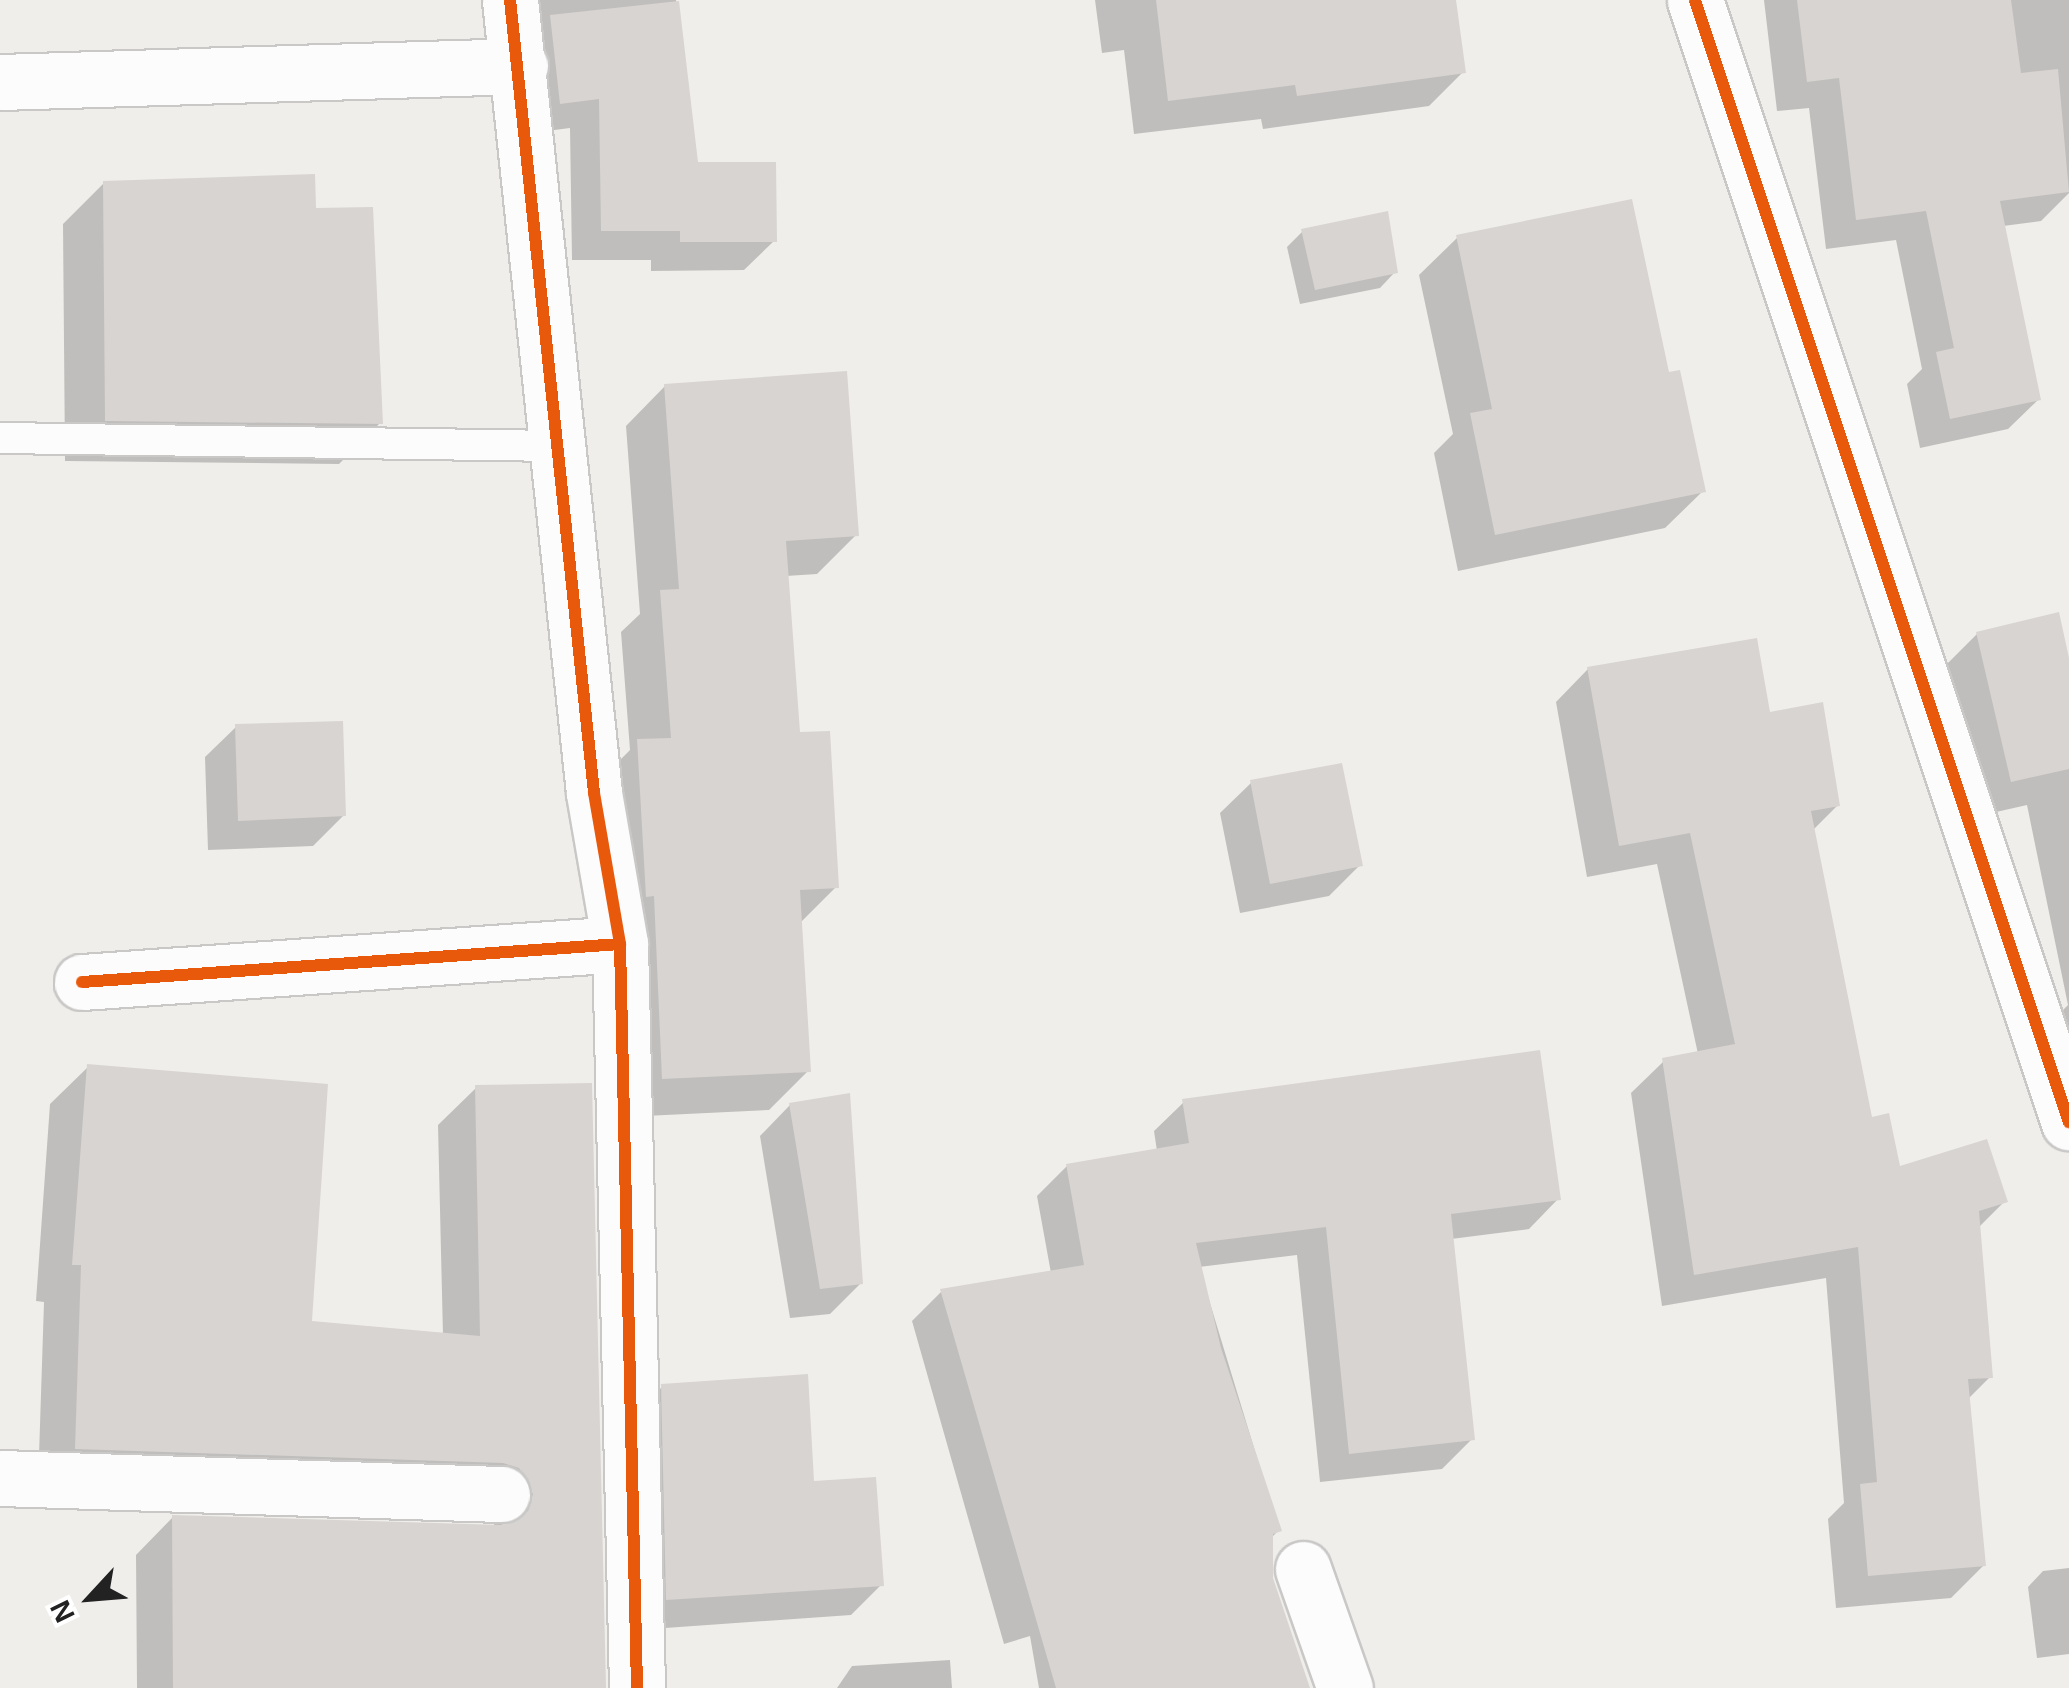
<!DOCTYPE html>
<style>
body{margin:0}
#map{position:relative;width:2069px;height:1688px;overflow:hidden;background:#f0eeeb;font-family:Arial,sans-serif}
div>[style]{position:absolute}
.shadow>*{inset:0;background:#0003}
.building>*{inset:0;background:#d7d4d2}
.roads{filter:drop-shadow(2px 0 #c9c8c7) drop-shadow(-2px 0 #c9c8c7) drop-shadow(0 2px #c9c8c7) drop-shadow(0 -2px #c9c8c7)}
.service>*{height:30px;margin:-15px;padding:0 15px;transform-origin:15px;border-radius:15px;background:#fdfcfc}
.minor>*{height:55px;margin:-27.5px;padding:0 27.5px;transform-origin:27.5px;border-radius:27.5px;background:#fdfcfc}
.cycleway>*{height:12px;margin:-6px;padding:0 6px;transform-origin:6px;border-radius:6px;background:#e8590c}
span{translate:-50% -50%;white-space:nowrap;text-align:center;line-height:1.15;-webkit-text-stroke:8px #fff;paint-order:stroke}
.north{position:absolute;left:40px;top:1548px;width:100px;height:100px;-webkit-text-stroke:8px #fff;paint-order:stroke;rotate:244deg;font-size:28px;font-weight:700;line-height:40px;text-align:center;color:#222}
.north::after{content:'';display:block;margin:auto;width:35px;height:45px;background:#222;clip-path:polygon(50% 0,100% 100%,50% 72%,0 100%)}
</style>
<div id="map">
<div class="shadow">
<i style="clip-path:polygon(486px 0,676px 0,695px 165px,774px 241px,744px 270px,651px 271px,651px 260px,572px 260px,570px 128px,531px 133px)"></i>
<i style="clip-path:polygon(1095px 0,1453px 0,1463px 72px,1429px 106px,1263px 129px,1261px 119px,1134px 134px,1124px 50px,1102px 53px)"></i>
<i style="clip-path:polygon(1764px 0,2069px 0,2069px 193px,2041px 221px,2003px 226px,2039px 399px,2008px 429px,1920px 448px,1907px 384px,1922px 369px,1896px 240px,1826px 249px,1809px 108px,1777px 111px)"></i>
<i style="clip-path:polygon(104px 183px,314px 211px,380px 423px,339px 464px,65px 461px,63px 224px)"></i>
<i style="clip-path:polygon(1302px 232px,1395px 272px,1380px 288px,1300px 304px,1287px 247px)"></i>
<i style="clip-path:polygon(1457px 238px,1667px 375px,1703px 491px,1665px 528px,1458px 571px,1434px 453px,1453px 434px,1419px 275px)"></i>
<i style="clip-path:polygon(665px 386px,856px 535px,817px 574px,786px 576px,798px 735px,836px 887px,799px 924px,808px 1071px,769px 1110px,624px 1117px,599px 781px,630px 750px,621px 632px,640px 614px,626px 426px)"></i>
<i style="clip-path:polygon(1977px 634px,2069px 658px,2069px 1093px,2052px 1021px,2068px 1005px,2027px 805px,1974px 817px,1940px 671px)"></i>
<i style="clip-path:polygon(1588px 669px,1768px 715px,1838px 805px,1813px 830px,1870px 1120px,1898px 1169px,2005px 1201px,1978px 1228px,1990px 1377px,1967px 1400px,1984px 1565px,1951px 1598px,1836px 1608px,1828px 1519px,1844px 1503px,1826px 1278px,1662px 1306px,1631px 1093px,1664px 1061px,1698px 1054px,1657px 864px,1587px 877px,1556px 702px)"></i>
<i style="clip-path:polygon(236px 727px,344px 815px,313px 846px,208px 850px,205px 757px)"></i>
<i style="clip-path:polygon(1251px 783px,1360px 865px,1329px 896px,1240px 913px,1220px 813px)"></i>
<i style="clip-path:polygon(88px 1067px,309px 1324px,443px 1336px,438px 1125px,476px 1088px,603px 1688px,137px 1688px,136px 1555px,173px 1517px,495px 1528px,492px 1516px,38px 1486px,44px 1302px,36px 1301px,50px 1104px)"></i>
<i style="clip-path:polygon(1184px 1102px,1558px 1199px,1529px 1229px,1451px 1239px,1472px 1439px,1442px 1469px,1320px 1482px,1297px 1255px,1199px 1267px,1279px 1530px,1271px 1538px,1271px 1580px,1309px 1688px,1039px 1688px,1030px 1636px,1004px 1644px,912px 1321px,941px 1292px,1051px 1273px,1037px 1196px,1067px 1166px,1157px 1151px,1154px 1131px)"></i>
<i style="clip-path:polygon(790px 1105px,861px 1283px,830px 1314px,790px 1318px,760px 1136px)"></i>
<i style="clip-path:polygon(662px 1387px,812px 1484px,881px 1585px,851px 1615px,637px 1630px,632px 1417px)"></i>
<i style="clip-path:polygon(2069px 1568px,2069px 1654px,2037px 1658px,2028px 1587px,2043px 1571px)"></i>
<i style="clip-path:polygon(950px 1660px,952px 1688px,837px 1688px,852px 1666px)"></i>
</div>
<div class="building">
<i style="clip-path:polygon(1156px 0,1456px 0,1466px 73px,1297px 96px,1295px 85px,1168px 101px)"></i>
<i style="clip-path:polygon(1797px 0,2011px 0,2021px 73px,2058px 69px,2069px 192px,2000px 201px,2041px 400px,1950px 419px,1936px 352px,1954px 348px,1926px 211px,1856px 220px,1839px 78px,1807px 82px)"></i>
<i style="clip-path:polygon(679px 1px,698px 162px,776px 162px,777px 242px,680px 242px,680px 231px,601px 231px,599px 99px,560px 104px,550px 15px)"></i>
<i style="clip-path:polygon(315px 174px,316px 208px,373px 207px,383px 424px,105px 421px,103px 181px)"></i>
<i style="clip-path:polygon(1632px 199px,1669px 372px,1680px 370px,1706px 492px,1495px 535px,1470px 413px,1492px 409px,1456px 235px)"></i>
<i style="clip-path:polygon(1388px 211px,1398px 273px,1315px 290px,1301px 229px)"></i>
<i style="clip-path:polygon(847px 371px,859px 536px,786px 541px,800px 732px,830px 731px,839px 888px,800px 890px,811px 1072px,662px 1079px,654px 896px,646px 897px,637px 739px,671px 738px,660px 590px,679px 589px,664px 384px)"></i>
<i style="clip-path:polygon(2059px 612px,2069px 658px,2069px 769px,2011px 782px,1976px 632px)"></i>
<i style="clip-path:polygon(1757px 638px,1770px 712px,1823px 702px,1840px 806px,1811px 811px,1872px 1117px,1889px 1113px,1900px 1166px,1987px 1139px,2008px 1202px,1979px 1211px,1993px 1378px,1968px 1379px,1986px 1566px,1868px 1576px,1860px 1484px,1877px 1482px,1858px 1247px,1694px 1275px,1662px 1058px,1735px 1044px,1690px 833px,1619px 846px,1587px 667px)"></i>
<i style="clip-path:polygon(343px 721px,346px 816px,238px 821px,235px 724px)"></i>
<i style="clip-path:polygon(1342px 763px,1363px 866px,1270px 884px,1250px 780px)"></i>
<i style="clip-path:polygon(1540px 1050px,1561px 1200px,1451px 1214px,1475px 1440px,1349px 1454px,1326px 1227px,1196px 1243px,1221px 1348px,1282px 1531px,1273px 1534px,1273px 1578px,1310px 1688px,1056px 1688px,940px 1289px,1084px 1265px,1066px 1164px,1189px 1143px,1182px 1099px)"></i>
<i style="clip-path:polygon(87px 1064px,328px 1084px,312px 1321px,480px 1336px,475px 1085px,592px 1083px,606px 1688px,173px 1688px,172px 1515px,501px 1525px,528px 1511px,533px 1494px,519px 1468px,503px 1463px,75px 1449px,81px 1265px,72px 1265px)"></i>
<i style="clip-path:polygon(850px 1093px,863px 1284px,820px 1289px,789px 1103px)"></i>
<i style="clip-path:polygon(808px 1374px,814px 1481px,876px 1477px,884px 1586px,666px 1600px,661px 1384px)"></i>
</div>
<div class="roads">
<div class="service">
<i style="left:0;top:438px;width:562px;rotate:0.82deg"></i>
</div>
<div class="minor">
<i style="left:510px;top:0;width:797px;rotate:83.95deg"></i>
<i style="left:594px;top:793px;width:153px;rotate:80.2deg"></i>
<i style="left:620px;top:944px;width:744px;rotate:88.69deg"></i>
<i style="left:1695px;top:0;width:1183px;rotate:71.57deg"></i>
<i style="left:0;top:82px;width:520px;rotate:-1.76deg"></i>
<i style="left:82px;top:982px;width:539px;rotate:-4.04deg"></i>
<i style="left:0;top:1478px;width:502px;rotate:1.83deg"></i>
<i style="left:1303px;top:1569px;width:126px;rotate:70.6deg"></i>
</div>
</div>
<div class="cycleway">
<i style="left:510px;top:0;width:797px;rotate:83.95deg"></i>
<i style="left:594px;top:793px;width:153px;rotate:80.2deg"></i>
<i style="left:620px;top:944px;width:744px;rotate:88.69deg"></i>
<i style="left:1695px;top:0;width:1183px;rotate:71.57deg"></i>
<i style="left:82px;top:982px;width:539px;rotate:-4.04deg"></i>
</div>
<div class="north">N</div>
</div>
